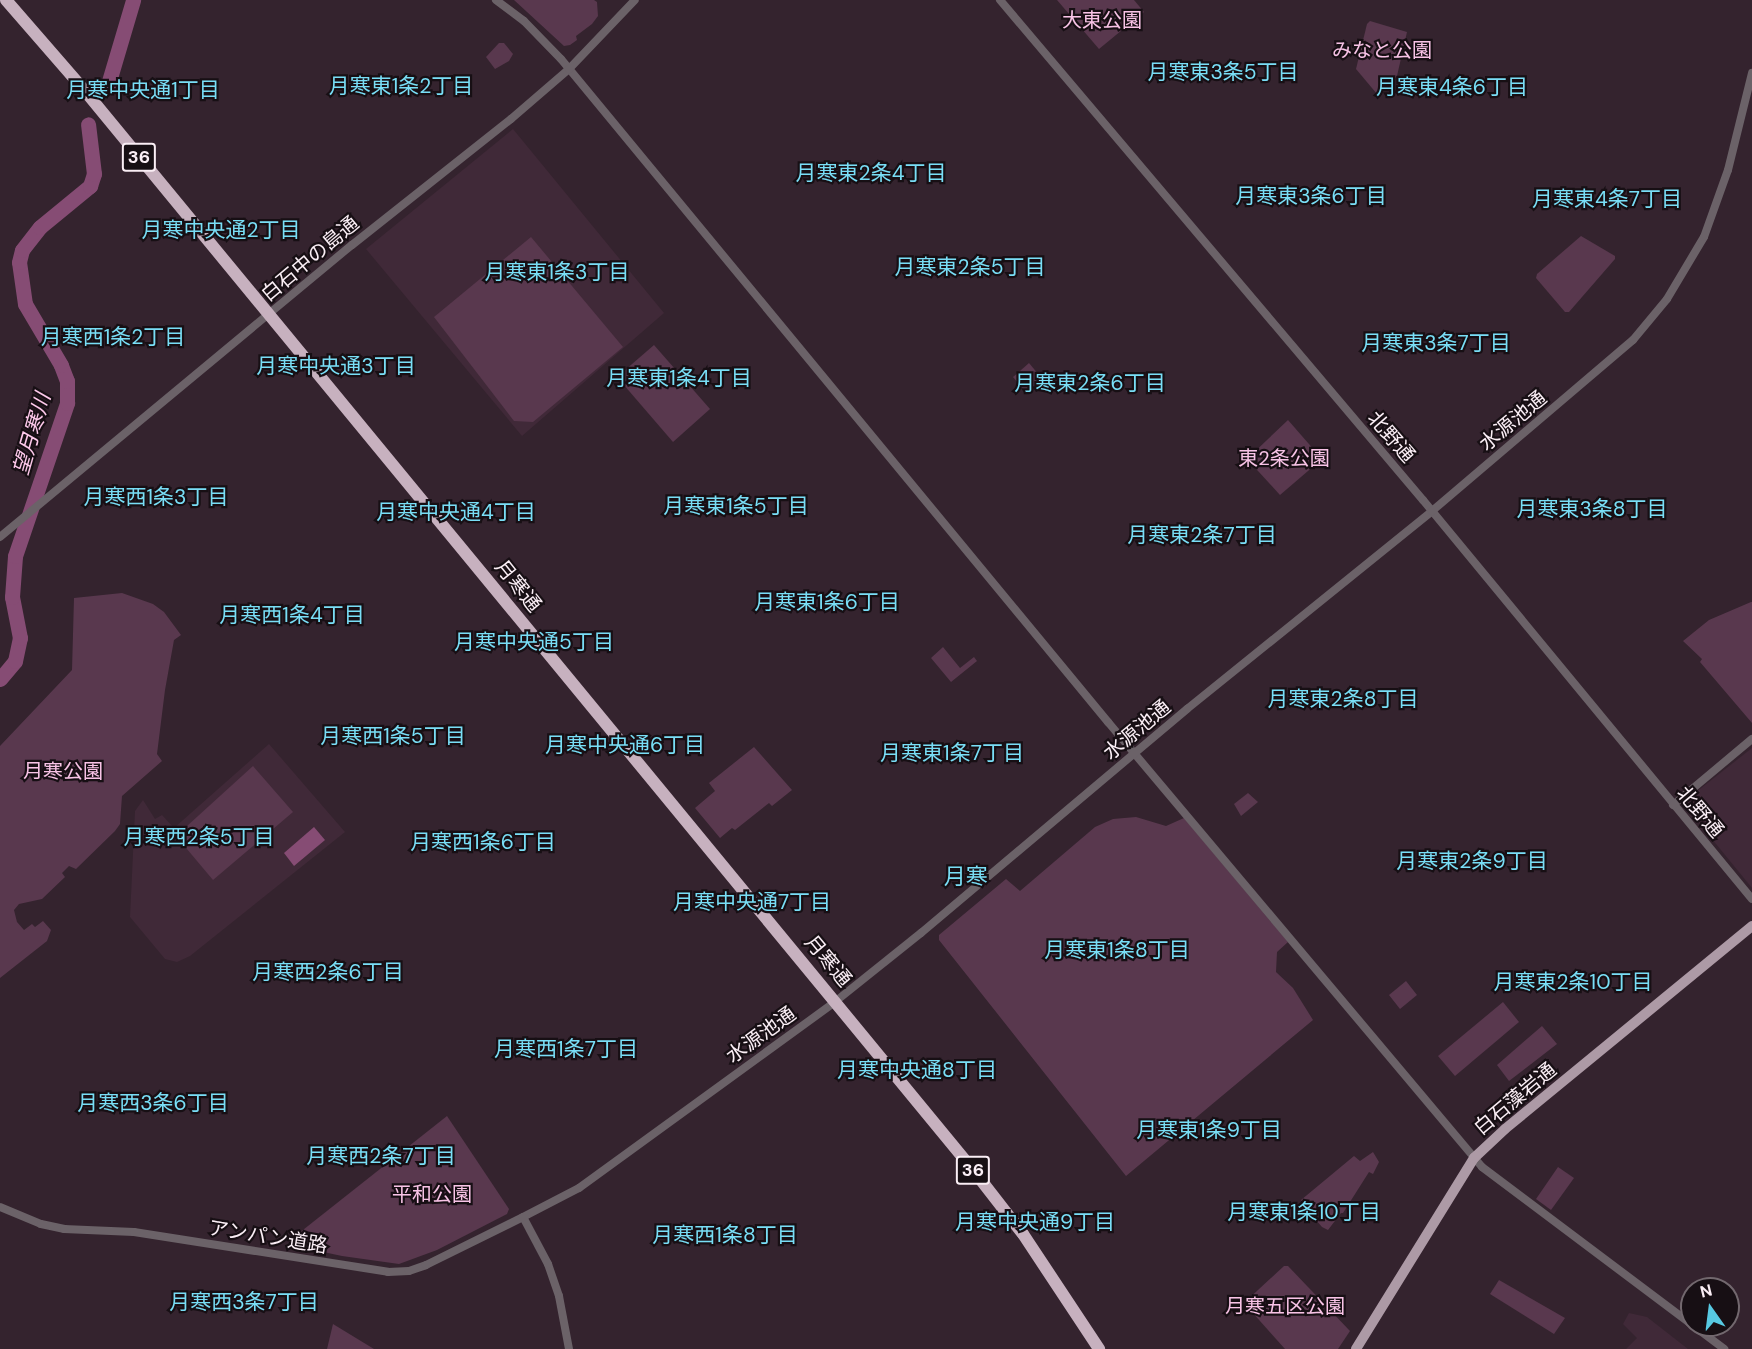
<!DOCTYPE html>
<meta charset="utf-8">
<style>
body{margin:0}
#map{position:relative;width:1752px;height:1349px;overflow:hidden;background:#34232e;font-family:"DM Sans","Noto Sans JP",sans-serif}
div>[style]{position:absolute}
.built>*{inset:0;background:#402938}
.green>*{inset:0;background:#59384e}
.water>*{inset:0;background:#864c74}
.river>*{height:15px;margin:-7.5px;padding:0 7.5px;transform-origin:7.5px;border-radius:7.5px;background:#864c74}
.minor>*{height:8px;margin:-4px;padding:0 4px;transform-origin:4px;border-radius:4px;background:#6b6268}
.major>*{height:10px;margin:-5px;padding:0 5px;transform-origin:5px;border-radius:5px;background:#ad9aa6}
.highway>*{height:12px;margin:-6px;padding:0 6px;transform-origin:6px;border-radius:6px;background:#c7b1bf}
span{translate:-50% -50%;white-space:nowrap;text-align:center;line-height:1.15;-webkit-text-stroke:4.5px #170f14;paint-order:stroke}
.shield-label span{padding:2px 4px;background:#170f14;border:2px solid;border-radius:4px;-webkit-text-stroke-width:0}
.shield-label{font-size:18px;color:#faeef5;font-weight:700}
.park-label{font-size:20px;color:#f8c3e6}
.street-label{font-size:20px;color:#faeef5}
.neighbourhood-label{font-size:21px;color:#79def6}
.water-label{font-size:21px;color:#fec9eb;font-style:italic}
.quarter-label{font-size:22px;color:#79def6}
.north{position:absolute;left:1680px;top:1277px;width:60px;height:60px;box-sizing:border-box;background:#170f14;border:2px solid #72686e;border-radius:50%;rotate:346deg;font-size:16px;font-weight:700;line-height:24px;text-align:center;color:#faeef5}
.north::after{content:'';display:block;margin:auto;width:21px;height:27px;background:#57c9e2;clip-path:polygon(50% 0,100% 100%,50% 72%,0 100%)}
</style>
<div id="map">
<div class="built">
<i style="clip-path:polygon(513px 129px,664px 313px,522px 436px,366px 249px)"></i>
<i style="clip-path:polygon(269px 744px,345px 832px,190px 956px,177px 962px,165px 959px,130px 917px,135px 811px,143px 800px,155px 819px,162px 815px,174px 828px)"></i>
<i style="clip-path:polygon(1752px 748px,1752px 888px,1685px 806px,1686px 800px)"></i>
<i style="clip-path:polygon(1629px 1313px,1647px 1317px,1688px 1349px,1626px 1349px,1637px 1338px,1623px 1324px)"></i>
</div>
<div class="green">
<i style="clip-path:polygon(514px 0,594px 0,597px 2px,598px 16px,592px 24px,576px 36px,577px 40px,570px 45px,564px 46px)"></i>
<i style="clip-path:polygon(1057px 0,1134px 0,1144px 12px,1099px 49px)"></i>
<i style="clip-path:polygon(1370px 21px,1407px 32px,1397px 76px,1381px 93px,1377px 94px,1356px 69px,1367px 24px)"></i>
<i style="clip-path:polygon(499px 43px,504px 43px,513px 54px,509px 61px,495px 69px,486px 57px)"></i>
<i style="clip-path:polygon(1581px 236px,1615px 256px,1615px 259px,1569px 312px,1565px 312px,1536px 278px,1537px 274px)"></i>
<i style="clip-path:polygon(531px 237px,623px 347px,533px 422px,514px 421px,434px 317px)"></i>
<i style="clip-path:polygon(654px 345px,710px 409px,673px 442px,617px 377px)"></i>
<i style="clip-path:polygon(1029px 363px,1044px 381px,1027px 394px,1013px 377px)"></i>
<i style="clip-path:polygon(1288px 420px,1322px 459px,1280px 495px,1247px 459px)"></i>
<i style="clip-path:polygon(122px 593px,153px 604px,164px 612px,181px 635px,174px 640px,165px 690px,157px 754px,162px 761px,122px 796px,120px 824px,115px 831px,76px 869px,69px 866px,62px 873px,65px 877px,42px 899px,19px 904px,14px 910px,17px 922px,24px 930px,32px 924px,35px 927px,43px 921px,51px 930px,47px 941px,0 978px,0 746px,72px 670px,74px 598px)"></i>
<i style="clip-path:polygon(1751px 602px,1752px 602px,1752px 723px,1700px 662px,1702px 659px,1683px 641px,1709px 620px)"></i>
<i style="clip-path:polygon(943px 647px,960px 668px,974px 657px,977px 661px,951px 682px,931px 658px)"></i>
<i style="clip-path:polygon(754px 747px,792px 790px,772px 806px,769px 803px,735px 830px,732px 828px,720px 838px,695px 808px,715px 791px,709px 783px)"></i>
<i style="clip-path:polygon(253px 766px,293px 812px,213px 880px,176px 836px)"></i>
<i style="clip-path:polygon(1248px 793px,1258px 802px,1241px 816px,1234px 804px)"></i>
<i style="clip-path:polygon(1136px 817px,1166px 826px,1184px 818px,1288px 942px,1277px 952px,1276px 972px,1293px 988px,1313px 1020px,1126px 1176px,939px 940px,939px 935px,1006px 879px,1020px 891px,1095px 827px,1113px 819px)"></i>
<i style="clip-path:polygon(1406px 981px,1417px 995px,1400px 1009px,1389px 995px)"></i>
<i style="clip-path:polygon(1503px 1002px,1519px 1022px,1455px 1076px,1438px 1056px)"></i>
<i style="clip-path:polygon(1542px 1026px,1557px 1044px,1509px 1081px,1497px 1065px)"></i>
<i style="clip-path:polygon(447px 1116px,509px 1209px,507px 1214px,437px 1250px,399px 1264px,342px 1256px,295px 1246px,289px 1241px)"></i>
<i style="clip-path:polygon(1373px 1152px,1379px 1162px,1373px 1174px,1369px 1172px,1343px 1213px,1341px 1213px,1328px 1230px,1322px 1227px,1301px 1203px,1301px 1200px,1354px 1156px,1360px 1161px)"></i>
<i style="clip-path:polygon(1558px 1167px,1574px 1178px,1551px 1210px,1536px 1199px)"></i>
<i style="clip-path:polygon(1284px 1266px,1288px 1266px,1350px 1331px,1338px 1349px,1285px 1349px,1244px 1303px)"></i>
<i style="clip-path:polygon(1499px 1280px,1565px 1318px,1554px 1334px,1490px 1294px)"></i>
<i style="clip-path:polygon(333px 1324px,374px 1349px,327px 1349px)"></i>
</div>
<div class="water">
<i style="clip-path:polygon(314px 827px,325px 840px,294px 866px,284px 853px)"></i>
</div>
<div class="river">
<i style="left:107px;top:88px;width:92px;rotate:-73.5deg"></i>
<i style="left:0;top:679px;width:23px;rotate:-50deg"></i>
<i style="left:15px;top:661px;width:24px;rotate:-78deg"></i>
<i style="left:20px;top:638px;width:42px;rotate:-101deg"></i>
<i style="left:12px;top:597px;width:41px;rotate:-85.8deg"></i>
<i style="left:15px;top:556px;width:162px;rotate:-71.2deg"></i>
<i style="left:67px;top:403px;width:22px;rotate:-90deg"></i>
<i style="left:67px;top:381px;width:17px;rotate:-111deg"></i>
<i style="left:61px;top:365px;width:71px;rotate:-120.5deg"></i>
<i style="left:25px;top:304px;width:42px;rotate:-98.1deg"></i>
<i style="left:19px;top:262px;width:12px;rotate:-76deg"></i>
<i style="left:22px;top:250px;width:29px;rotate:-52deg"></i>
<i style="left:40px;top:227px;width:65px;rotate:-39.4deg"></i>
<i style="left:90px;top:186px;width:13px;rotate:-72deg"></i>
<i style="left:94px;top:174px;width:50px;rotate:-96.8deg"></i>
</div>
<div class="minor">
<i style="left:496px;top:0;width:35px;rotate:37deg"></i>
<i style="left:524px;top:21px;width:53px;rotate:45.8deg"></i>
<i style="left:561px;top:59px;width:860px;rotate:50.48deg"></i>
<i style="left:1108px;top:722px;width:581px;rotate:49.95deg"></i>
<i style="left:1482px;top:1167px;width:303px;rotate:36.9deg"></i>
<i style="left:1000px;top:0;width:655px;rotate:49.77deg"></i>
<i style="left:1423px;top:500px;width:517px;rotate:50.49deg"></i>
<i style="left:0;top:537px;width:457px;rotate:-39.7deg"></i>
<i style="left:352px;top:245px;width:203px;rotate:-38.4deg"></i>
<i style="left:511px;top:119px;width:77px;rotate:-40.8deg"></i>
<i style="left:569px;top:69px;width:95px;rotate:-46.3deg"></i>
<i style="left:1673px;top:805px;width:103px;rotate:-39.9deg"></i>
<i style="left:0;top:1207px;width:44px;rotate:22.5deg"></i>
<i style="left:41px;top:1224px;width:24px;rotate:12deg"></i>
<i style="left:64px;top:1229px;width:70px;rotate:2.5deg"></i>
<i style="left:134px;top:1232px;width:257px;rotate:8.9deg"></i>
<i style="left:388px;top:1272px;width:21px;rotate:-3deg"></i>
<i style="left:409px;top:1271px;width:18px;rotate:-19deg"></i>
<i style="left:426px;top:1265px;width:108px;rotate:-26.3deg"></i>
<i style="left:569px;top:1349px;width:54px;rotate:-100.7deg"></i>
<i style="left:559px;top:1296px;width:34px;rotate:-109deg"></i>
<i style="left:548px;top:1264px;width:53px;rotate:-118deg"></i>
<i style="left:523px;top:1217px;width:63px;rotate:-27.4deg"></i>
<i style="left:579px;top:1188px;width:318px;rotate:-36deg"></i>
<i style="left:836px;top:1001px;width:109px;rotate:-38.7deg"></i>
<i style="left:921px;top:933px;width:348px;rotate:-40.1deg"></i>
<i style="left:1187px;top:709px;width:315px;rotate:-38.9deg"></i>
<i style="left:1432px;top:511px;width:264px;rotate:-40.4deg"></i>
<i style="left:1633px;top:340px;width:53px;rotate:-50.3deg"></i>
<i style="left:1667px;top:299px;width:72px;rotate:-59.2deg"></i>
<i style="left:1704px;top:237px;width:71px;rotate:-70.3deg"></i>
<i style="left:1728px;top:170px;width:100px;rotate:-76.1deg"></i>
</div>
<div class="major">
<i style="left:1356px;top:1349px;width:225px;rotate:-58.3deg"></i>
<i style="left:1474px;top:1158px;width:42px;rotate:-43.1deg"></i>
<i style="left:1505px;top:1129px;width:320px;rotate:-39.4deg"></i>
</div>
<div class="highway">
<i style="left:6px;top:0;width:121px;rotate:49deg"></i>
<i style="left:85px;top:91px;width:1392px;rotate:50.54deg"></i>
<i style="left:970px;top:1166px;width:86px;rotate:52.1deg"></i>
<i style="left:1023px;top:1234px;width:138px;rotate:56.5deg"></i>
</div>
<div class="shield-label">
<span style="left:139px;top:157px">36</span>
<span style="left:973px;top:1170px">36</span>
</div>
<div class="park-label">
<span style="left:1102px;top:20px">大東公園</span>
<span style="left:1382px;top:50px">みなと公園</span>
<span style="left:1284px;top:458px">東2条公園</span>
<span style="left:63px;top:771px">月寒公園</span>
<span style="left:432px;top:1194px">平和公園</span>
<span style="left:1285px;top:1306px">月寒五区公園</span>
</div>
<div class="street-label">
<span style="left:310px;top:259px;rotate:-40deg">白石中の島通</span>
<span style="left:1513px;top:421px;rotate:-40deg">水源池通</span>
<span style="left:1391px;top:437px;rotate:49deg">北野通</span>
<span style="left:518px;top:586px;rotate:51deg">月寒通</span>
<span style="left:1137px;top:730px;rotate:-40deg">水源池通</span>
<span style="left:1700px;top:812px;rotate:50deg">北野通</span>
<span style="left:828px;top:961px;rotate:50deg">月寒通</span>
<span style="left:761px;top:1035px;rotate:-36deg">水源池通</span>
<span style="left:1515px;top:1099px;rotate:-40deg">白石藻岩通</span>
<span style="left:268px;top:1237px;rotate:9deg">アンパン道路</span>
</div>
<div class="neighbourhood-label">
<span style="left:1223px;top:72px">月寒東3条5丁目</span>
<span style="left:401px;top:86px">月寒東1条2丁目</span>
<span style="left:1452px;top:87px">月寒東4条6丁目</span>
<span style="left:143px;top:90px">月寒中央通1丁目</span>
<span style="left:871px;top:173px">月寒東2条4丁目</span>
<span style="left:1311px;top:196px">月寒東3条6丁目</span>
<span style="left:1607px;top:199px">月寒東4条7丁目</span>
<span style="left:221px;top:230px">月寒中央通2丁目</span>
<span style="left:970px;top:267px">月寒東2条5丁目</span>
<span style="left:557px;top:272px">月寒東1条3丁目</span>
<span style="left:113px;top:337px">月寒西1条2丁目</span>
<span style="left:1436px;top:343px">月寒東3条7丁目</span>
<span style="left:336px;top:366px">月寒中央通3丁目</span>
<span style="left:679px;top:378px">月寒東1条4丁目</span>
<span style="left:1090px;top:383px">月寒東2条6丁目</span>
<span style="left:156px;top:497px">月寒西1条3丁目</span>
<span style="left:736px;top:506px">月寒東1条5丁目</span>
<span style="left:1592px;top:509px">月寒東3条8丁目</span>
<span style="left:456px;top:512px">月寒中央通4丁目</span>
<span style="left:1202px;top:535px">月寒東2条7丁目</span>
<span style="left:827px;top:602px">月寒東1条6丁目</span>
<span style="left:292px;top:615px">月寒西1条4丁目</span>
<span style="left:534px;top:642px">月寒中央通5丁目</span>
<span style="left:1343px;top:699px">月寒東2条8丁目</span>
<span style="left:393px;top:736px">月寒西1条5丁目</span>
<span style="left:625px;top:745px">月寒中央通6丁目</span>
<span style="left:952px;top:753px">月寒東1条7丁目</span>
<span style="left:199px;top:837px">月寒西2条5丁目</span>
<span style="left:483px;top:842px">月寒西1条6丁目</span>
<span style="left:1472px;top:861px">月寒東2条9丁目</span>
<span style="left:752px;top:902px">月寒中央通7丁目</span>
<span style="left:1117px;top:950px">月寒東1条8丁目</span>
<span style="left:328px;top:972px">月寒西2条6丁目</span>
<span style="left:1573px;top:982px">月寒東2条10丁目</span>
<span style="left:566px;top:1049px">月寒西1条7丁目</span>
<span style="left:917px;top:1070px">月寒中央通8丁目</span>
<span style="left:153px;top:1103px">月寒西3条6丁目</span>
<span style="left:1209px;top:1130px">月寒東1条9丁目</span>
<span style="left:381px;top:1156px">月寒西2条7丁目</span>
<span style="left:1304px;top:1212px">月寒東1条10丁目</span>
<span style="left:1035px;top:1222px">月寒中央通9丁目</span>
<span style="left:725px;top:1235px">月寒西1条8丁目</span>
<span style="left:244px;top:1302px">月寒西3条7丁目</span>
</div>
<div class="water-label">
<span style="left:32px;top:434px;rotate:-74deg">望月寒川</span>
</div>
<div class="quarter-label">
<span style="left:966px;top:877px">月寒</span>
</div>
<div class="north">N</div>
</div>
